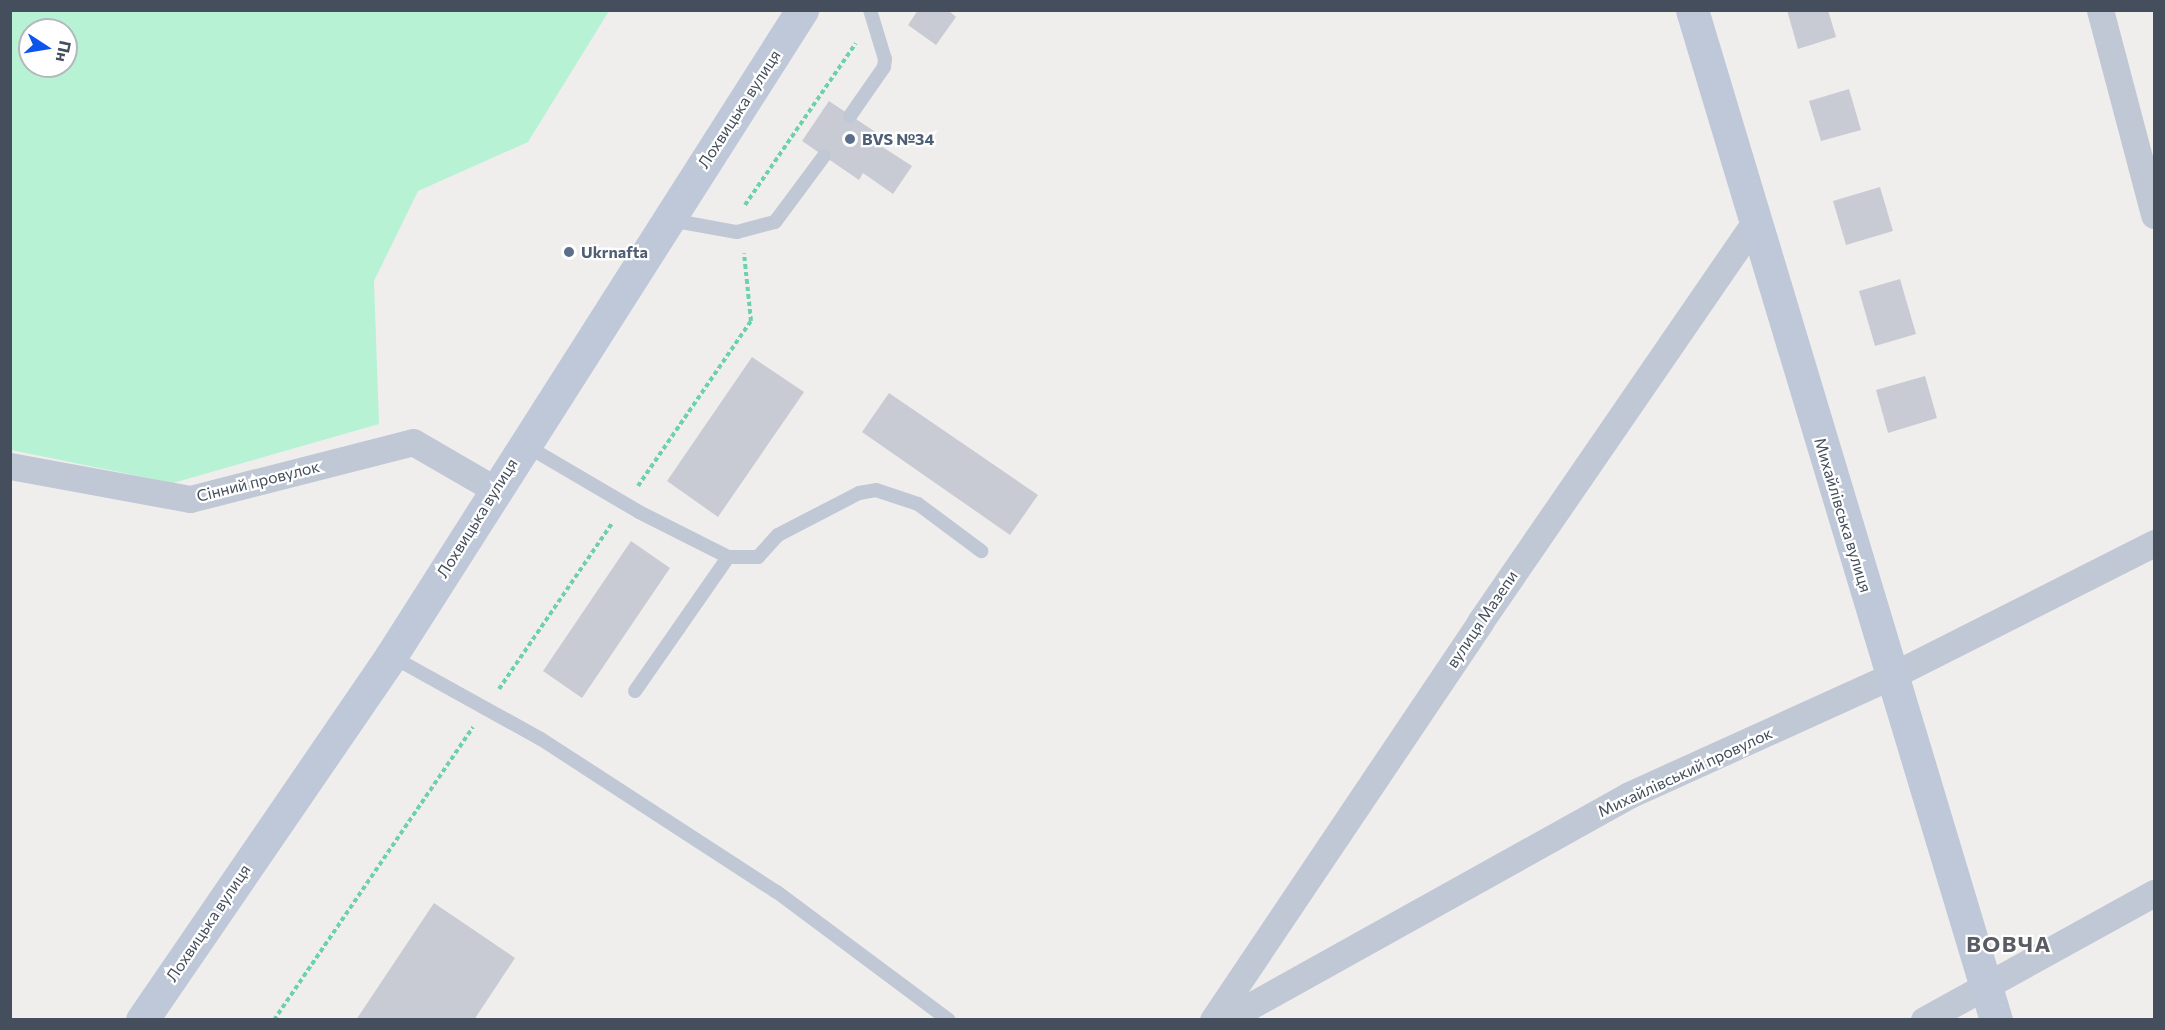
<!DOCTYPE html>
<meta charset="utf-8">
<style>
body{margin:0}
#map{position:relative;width:2165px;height:1030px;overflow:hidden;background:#f0eded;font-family:Commissioner,sans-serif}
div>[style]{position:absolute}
.green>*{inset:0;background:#b7f2d4}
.building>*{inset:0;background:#c9cbd4}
.path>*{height:4px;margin-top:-2px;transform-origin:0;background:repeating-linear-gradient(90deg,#6dd2ac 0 4.5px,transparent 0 7.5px)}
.lane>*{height:14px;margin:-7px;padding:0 7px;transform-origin:7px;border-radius:7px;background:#bfc8d4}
.street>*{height:27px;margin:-13.5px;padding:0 13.5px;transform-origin:13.5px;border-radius:13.5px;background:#bfc8d4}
.secondary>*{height:33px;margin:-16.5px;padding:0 16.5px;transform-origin:16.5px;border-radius:16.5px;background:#bec8d8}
.dots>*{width:16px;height:16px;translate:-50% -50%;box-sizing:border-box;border:3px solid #fff;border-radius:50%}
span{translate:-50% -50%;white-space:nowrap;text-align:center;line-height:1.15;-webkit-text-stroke:4.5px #fff;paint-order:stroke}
.street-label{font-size:16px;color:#444e5c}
.service-label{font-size:16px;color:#4e5e75;font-weight:700}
.left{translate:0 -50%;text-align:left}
.district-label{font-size:22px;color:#595d63;font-weight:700;letter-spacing:1.5px}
.frame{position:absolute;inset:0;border:12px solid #444e5c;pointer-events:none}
.north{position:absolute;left:18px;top:18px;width:60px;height:60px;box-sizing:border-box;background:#fff;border:2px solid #b4b8be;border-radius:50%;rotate:102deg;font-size:16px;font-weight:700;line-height:24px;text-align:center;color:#444e5c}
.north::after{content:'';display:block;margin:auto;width:21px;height:27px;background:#0b54ec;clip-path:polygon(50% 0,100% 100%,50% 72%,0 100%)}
</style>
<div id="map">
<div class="green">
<i style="clip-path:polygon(evenodd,10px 11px,609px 11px,528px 142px,418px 191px,374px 281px,379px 424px,173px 483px,11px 450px,10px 11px,30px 30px,66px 30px,66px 66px,30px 66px,30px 30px)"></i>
</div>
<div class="building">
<i style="clip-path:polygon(918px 10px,948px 10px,956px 17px,936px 45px,908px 25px)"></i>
<i style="clip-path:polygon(1787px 10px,1828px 10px,1836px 37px,1798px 49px)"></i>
<i style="clip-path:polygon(1849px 89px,1861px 130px,1821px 141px,1809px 101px)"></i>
<i style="clip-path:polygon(829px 101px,886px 139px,881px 146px,912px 166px,893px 194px,863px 173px,859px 180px,802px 141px)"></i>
<i style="clip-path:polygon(1880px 187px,1893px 231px,1846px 245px,1833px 201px)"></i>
<i style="clip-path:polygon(1900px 279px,1916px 334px,1875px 346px,1859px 291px)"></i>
<i style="clip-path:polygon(752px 357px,804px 392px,718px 517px,667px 481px)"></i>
<i style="clip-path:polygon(1925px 376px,1937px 418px,1888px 433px,1876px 390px)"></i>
<i style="clip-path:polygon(889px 393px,1038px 495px,1010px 535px,862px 432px)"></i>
<i style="clip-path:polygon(631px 541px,670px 568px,582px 698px,543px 671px)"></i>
<i style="clip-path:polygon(434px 903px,515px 958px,474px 1020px,356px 1020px)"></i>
</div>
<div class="path">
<i style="left:745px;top:205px;width:196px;rotate:-55.6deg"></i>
<i style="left:638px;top:486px;width:200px;rotate:-55.6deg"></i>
<i style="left:751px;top:321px;width:68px;rotate:-95.9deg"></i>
<i style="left:499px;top:689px;width:202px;rotate:-55.7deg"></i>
<i style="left:274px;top:1020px;width:354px;rotate:-55.8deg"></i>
</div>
<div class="lane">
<i style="left:850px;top:116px;width:60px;rotate:-55.2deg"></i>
<i style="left:884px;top:67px;width:8px;rotate:-83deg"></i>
<i style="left:885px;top:59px;width:51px;rotate:-107deg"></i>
<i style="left:670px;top:220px;width:68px;rotate:10.2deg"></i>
<i style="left:737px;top:232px;width:39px;rotate:-15deg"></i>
<i style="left:775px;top:222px;width:82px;rotate:-53.4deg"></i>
<i style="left:525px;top:445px;width:132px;rotate:30.4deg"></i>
<i style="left:639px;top:512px;width:100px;rotate:26.8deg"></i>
<i style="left:728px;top:557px;width:30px"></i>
<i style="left:758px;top:557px;width:30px;rotate:-48deg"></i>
<i style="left:778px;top:535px;width:91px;rotate:-27.4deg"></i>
<i style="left:859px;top:493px;width:17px;rotate:-10deg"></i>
<i style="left:876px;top:490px;width:44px;rotate:18.4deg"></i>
<i style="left:918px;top:504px;width:79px;rotate:36.7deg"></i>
<i style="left:391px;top:656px;width:171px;rotate:29deg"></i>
<i style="left:541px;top:739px;width:281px;rotate:33deg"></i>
<i style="left:777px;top:892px;width:214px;rotate:36.7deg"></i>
<i style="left:635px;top:691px;width:163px;rotate:-55.2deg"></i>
</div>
<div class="street">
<i style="left:2100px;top:10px;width:212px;rotate:75.2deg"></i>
<i style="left:10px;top:466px;width:183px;rotate:10.4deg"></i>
<i style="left:190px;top:499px;width:230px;rotate:-14.3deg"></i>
<i style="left:413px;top:442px;width:94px;rotate:30.1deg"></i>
<i style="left:1213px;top:1020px;width:479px;rotate:-56.1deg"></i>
<i style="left:1480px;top:622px;width:485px;rotate:-55.5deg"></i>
<i style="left:1225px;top:1020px;width:462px;rotate:-29.1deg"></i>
<i style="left:1629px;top:795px;width:288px;rotate:-24.4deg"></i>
<i style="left:1891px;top:676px;width:295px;rotate:-26.8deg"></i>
<i style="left:1924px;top:1020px;width:263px;rotate:-28.9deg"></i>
</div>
<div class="secondary">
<i style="left:1692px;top:10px;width:1055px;rotate:73.25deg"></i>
<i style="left:142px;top:1020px;width:441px;rotate:-55.6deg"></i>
<i style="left:391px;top:656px;width:766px;rotate:-57.53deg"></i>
</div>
<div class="dots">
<i style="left:850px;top:139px;background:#5c6f8a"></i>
<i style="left:569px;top:252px;background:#5c6f8a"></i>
</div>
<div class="street-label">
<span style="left:739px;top:109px;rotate:-57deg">Лохвицька вулиця</span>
<span style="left:258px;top:481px;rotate:-14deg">Сінний провулок</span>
<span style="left:1843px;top:515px;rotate:73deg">Михайлівська вулиця</span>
<span style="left:477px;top:518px;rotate:-58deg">Лохвицька вулиця</span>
<span style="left:1482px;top:619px;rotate:-56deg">вулиця Мазепи</span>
<span style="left:1685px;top:772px;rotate:-25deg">Михайлівський провулок</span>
<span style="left:208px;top:923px;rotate:-56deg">Лохвицька вулиця</span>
</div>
<div class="service-label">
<span class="left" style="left:862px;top:139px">BVS №34</span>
<span class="left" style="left:581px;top:252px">Ukrnafta</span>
</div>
<div class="district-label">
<span style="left:2009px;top:944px">ВОВЧА</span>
</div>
<div class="frame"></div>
<div class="north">Пн</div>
</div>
